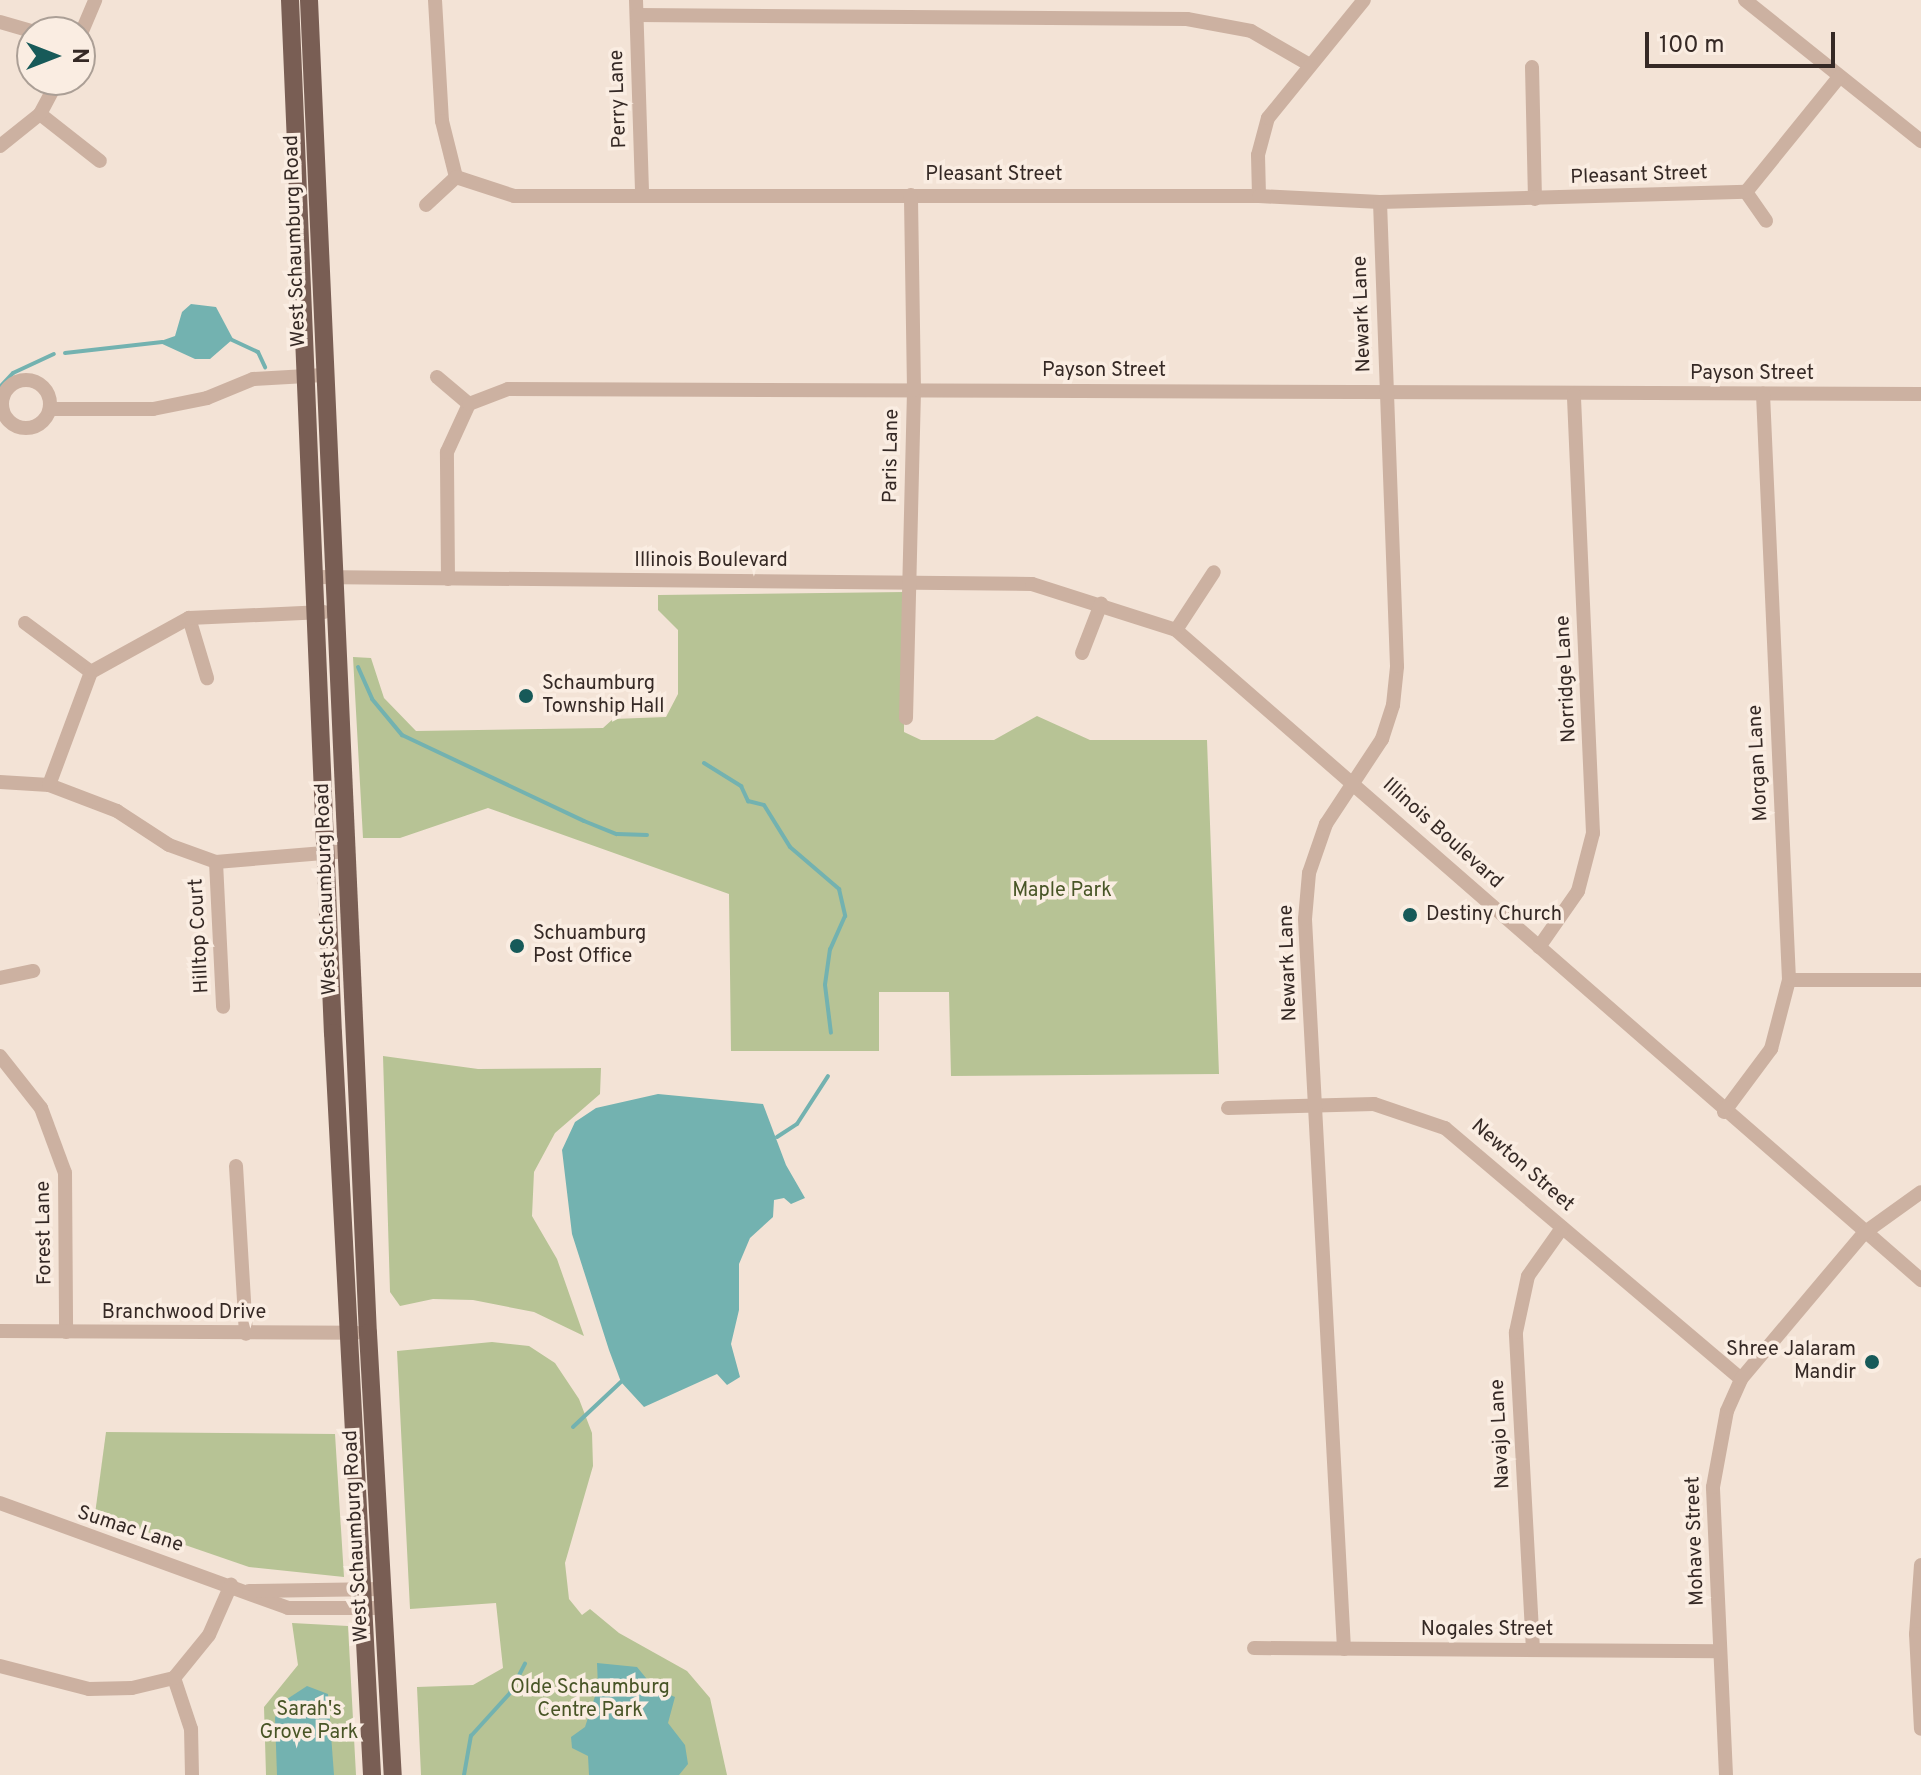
<!DOCTYPE html>
<style>
body{margin:0}
#map{position:relative;width:1921px;height:1775px;overflow:hidden;background:#f3e3d6;font-family:Overpass,sans-serif}
div>[style]{position:absolute}
.green>*{inset:0;background:#b7c395}
.water>*{inset:0;background:#73b2b0}
.stream>*{height:4px;margin:-2px;padding:0 2px;transform-origin:2px;border-radius:2px;background:#73b2b0}
.minor>*{height:14px;margin:-7px;padding:0 7px;transform-origin:7px;border-radius:7px;background:#ccb1a1}
.minor>.ring{margin:-7px;padding:0;box-sizing:content-box;background:none;border:14px solid #ccb1a1;border-radius:50%}
.major>*{height:18px;margin:-9px;padding:0 9px;transform-origin:9px;border-radius:9px;background:#795e54}
.dots>*{width:22px;height:22px;translate:-50% -50%;box-sizing:border-box;border:4px solid #faede2;border-radius:50%}
span{translate:-50% -50%;white-space:nowrap;text-align:center;line-height:1.15;-webkit-text-stroke:7px #faede2;paint-order:stroke}
.street-label{font-size:20px;color:#352925}
.poi-label{font-size:20px;color:#352925}
.left{translate:0 -50%;text-align:left}
.right{translate:-100% -50%;text-align:right}
.park-label{font-size:20px;color:#485526}
.north{position:absolute;left:16px;top:16px;width:80px;height:80px;box-sizing:border-box;background:#faede2;border:2px solid #ab9f96;border-radius:50%;rotate:90deg;font-size:22px;font-weight:700;line-height:32px;text-align:center;color:#352925}
.north::after{content:'';display:block;margin:auto;width:28px;height:36px;background:#175a59;clip-path:polygon(50% 0,100% 100%,50% 72%,0 100%)}
.scale{position:absolute;left:1645px;top:32px;width:190px;height:36px;box-sizing:border-box;border:4px solid #352925;border-top:0;padding-left:10px;font-size:24px;line-height:28px;white-space:nowrap;color:#352925;-webkit-text-stroke:6px #faede2;paint-order:stroke}
</style>
<div id="map">
<div class="green">
<i style="clip-path:polygon(905px 592px,904px 732px,921px 740px,994px 740px,1037px 716px,1090px 740px,1207px 740px,1219px 1074px,951px 1076px,949px 992px,879px 992px,879px 1051px,731px 1051px,729px 894px,488px 808px,400px 838px,363px 838px,353px 657px,371px 658px,384px 698px,416px 731px,603px 728px,613px 719px,666px 717px,678px 694px,678px 630px,658px 610px,658px 595px)"></i>
<i style="clip-path:polygon(383px 1056px,478px 1069px,601px 1068px,600px 1094px,555px 1133px,534px 1172px,532px 1216px,557px 1259px,584px 1336px,534px 1312px,473px 1300px,433px 1299px,400px 1306px,390px 1292px)"></i>
<i style="clip-path:polygon(492px 1342px,529px 1346px,555px 1363px,579px 1399px,592px 1433px,593px 1466px,565px 1563px,569px 1599px,582px 1615px,590px 1609px,619px 1633px,687px 1671px,710px 1698px,727px 1775px,421px 1775px,417px 1687px,473px 1685px,503px 1668px,496px 1603px,410px 1609px,397px 1351px)"></i>
<i style="clip-path:polygon(106px 1432px,335px 1434px,344px 1577px,249px 1567px,95px 1514px)"></i>
<i style="clip-path:polygon(292px 1623px,348px 1626px,356px 1775px,266px 1775px,264px 1707px,298px 1665px)"></i>
</div>
<div class="water">
<i style="clip-path:polygon(191px 304px,216px 307px,233px 339px,210px 359px,195px 359px,158px 342px,175px 336px,182px 312px)"></i>
<i style="clip-path:polygon(658px 1094px,763px 1104px,786px 1165px,805px 1198px,791px 1204px,784px 1198px,774px 1200px,773px 1217px,750px 1238px,739px 1264px,739px 1310px,731px 1344px,740px 1377px,727px 1385px,717px 1374px,644px 1407px,621px 1382px,609px 1350px,572px 1234px,562px 1150px,575px 1122px,596px 1108px)"></i>
<i style="clip-path:polygon(597px 1663px,637px 1667px,655px 1689px,675px 1697px,668px 1723px,685px 1745px,688px 1764px,679px 1775px,589px 1775px,588px 1756px,572px 1748px,571px 1737px,585px 1727px,598px 1687px)"></i>
<i style="clip-path:polygon(307px 1686px,328px 1694px,334px 1775px,277px 1775px,275px 1718px,281px 1703px)"></i>
</div>
<div class="stream">
<i style="left:230px;top:339px;width:31px;rotate:25deg"></i>
<i style="left:258px;top:352px;width:17px;rotate:65deg"></i>
<i style="left:65px;top:353px;width:98px;rotate:-6.5deg"></i>
<i style="left:0;top:387px;width:19px;rotate:-47deg"></i>
<i style="left:13px;top:373px;width:45px;rotate:-24.9deg"></i>
<i style="left:358px;top:667px;width:35px;rotate:66deg"></i>
<i style="left:372px;top:699px;width:47px;rotate:50.2deg"></i>
<i style="left:402px;top:735px;width:201px;rotate:25.3deg"></i>
<i style="left:584px;top:821px;width:35px;rotate:22deg"></i>
<i style="left:617px;top:834px;width:30px;rotate:2deg"></i>
<i style="left:704px;top:763px;width:44px;rotate:31.9deg"></i>
<i style="left:741px;top:786px;width:17px;rotate:65deg"></i>
<i style="left:748px;top:801px;width:16px;rotate:14deg"></i>
<i style="left:764px;top:805px;width:49px;rotate:58.2deg"></i>
<i style="left:790px;top:847px;width:65px;rotate:40.6deg"></i>
<i style="left:839px;top:889px;width:28px;rotate:77deg"></i>
<i style="left:845px;top:916px;width:36px;rotate:114deg"></i>
<i style="left:830px;top:949px;width:36px;rotate:98deg"></i>
<i style="left:825px;top:985px;width:48px;rotate:82.9deg"></i>
<i style="left:777px;top:1137px;width:24px;rotate:-33deg"></i>
<i style="left:797px;top:1124px;width:57px;rotate:-57.1deg"></i>
<i style="left:573px;top:1427px;width:66px;rotate:-43.2deg"></i>
<i style="left:464px;top:1775px;width:40px;rotate:-80deg"></i>
<i style="left:471px;top:1736px;width:58px;rotate:-47.8deg"></i>
<i style="left:510px;top:1693px;width:33px;rotate:-63deg"></i>
</div>
<div class="minor">
<i style="left:435px;top:0;width:121px;rotate:86.7deg"></i>
<i style="left:442px;top:121px;width:58px;rotate:76deg"></i>
<i style="left:636px;top:0;width:196px;rotate:88.2deg"></i>
<i style="left:1745px;top:0;width:226px;rotate:38.7deg"></i>
<i style="left:637px;top:15px;width:550px;rotate:0.42deg"></i>
<i style="left:1187px;top:19px;width:65px;rotate:10.6deg"></i>
<i style="left:1251px;top:31px;width:68px;rotate:30deg"></i>
<i style="left:0;top:22px;width:37px;rotate:16deg"></i>
<i style="left:80px;top:36px;width:39px;rotate:-67deg"></i>
<i style="left:1532px;top:67px;width:132px;rotate:88.7deg"></i>
<i style="left:40px;top:114px;width:76px;rotate:38.1deg"></i>
<i style="left:0;top:146px;width:51px;rotate:-38.7deg"></i>
<i style="left:40px;top:114px;width:38px;rotate:-62deg"></i>
<i style="left:1746px;top:192px;width:35px;rotate:55deg"></i>
<i style="left:1259px;top:196px;width:41px;rotate:-91.4deg"></i>
<i style="left:1258px;top:155px;width:38px;rotate:-75deg"></i>
<i style="left:1268px;top:118px;width:152px;rotate:-50.9deg"></i>
<i style="left:426px;top:205px;width:41px;rotate:-43deg"></i>
<i style="left:456px;top:177px;width:61px;rotate:18.1deg"></i>
<i style="left:514px;top:196px;width:745px"></i>
<i style="left:1259px;top:196px;width:121px;rotate:2.8deg"></i>
<i style="left:1380px;top:202px;width:366px;rotate:-1.6deg"></i>
<i style="left:1746px;top:192px;width:148px;rotate:-51deg"></i>
<i style="left:437px;top:377px;width:42px;rotate:40.2deg"></i>
<i class="ring" style="left:2px;top:380px;width:34px;height:34px"></i>
<i style="left:52px;top:409px;width:101px"></i>
<i style="left:153px;top:409px;width:55px;rotate:-11.5deg"></i>
<i style="left:207px;top:398px;width:50px;rotate:-22.4deg"></i>
<i style="left:253px;top:379px;width:71px;rotate:-3.2deg"></i>
<i style="left:317px;top:577px;width:715px;rotate:0.56deg"></i>
<i style="left:1032px;top:584px;width:151px;rotate:17.7deg"></i>
<i style="left:1176px;top:630px;width:989px;rotate:41.1deg"></i>
<i style="left:448px;top:579px;width:127px;rotate:-90.5deg"></i>
<i style="left:447px;top:452px;width:53px;rotate:-65.4deg"></i>
<i style="left:469px;top:404px;width:42px;rotate:-21deg"></i>
<i style="left:508px;top:389px;width:1413px;rotate:0.2deg"></i>
<i style="left:189px;top:618px;width:63px;rotate:73.3deg"></i>
<i style="left:25px;top:623px;width:82px;rotate:36.6deg"></i>
<i style="left:1176px;top:630px;width:69px;rotate:-56.8deg"></i>
<i style="left:1082px;top:653px;width:53px;rotate:-68.8deg"></i>
<i style="left:906px;top:718px;width:328px;rotate:-88.6deg"></i>
<i style="left:914px;top:390px;width:195px;rotate:-90.9deg"></i>
<i style="left:0;top:782px;width:49px;rotate:3.5deg"></i>
<i style="left:49px;top:785px;width:73px;rotate:20.9deg"></i>
<i style="left:117px;top:811px;width:62px;rotate:33.2deg"></i>
<i style="left:169px;top:845px;width:50px;rotate:19.9deg"></i>
<i style="left:216px;top:862px;width:132px;rotate:-4.8deg"></i>
<i style="left:49px;top:785px;width:121px;rotate:-69.6deg"></i>
<i style="left:91px;top:672px;width:112px;rotate:-28.9deg"></i>
<i style="left:189px;top:618px;width:135px;rotate:-2.5deg"></i>
<i style="left:216px;top:862px;width:145px;rotate:87.2deg"></i>
<i style="left:1539px;top:947px;width:68px;rotate:-55.1deg"></i>
<i style="left:1578px;top:891px;width:60px;rotate:-75.5deg"></i>
<i style="left:1593px;top:833px;width:439px;rotate:-92.5deg"></i>
<i style="left:0;top:978px;width:34px;rotate:-12deg"></i>
<i style="left:1789px;top:980px;width:132px"></i>
<i style="left:0;top:1056px;width:66px;rotate:51.7deg"></i>
<i style="left:41px;top:1108px;width:69px;rotate:69.7deg"></i>
<i style="left:65px;top:1173px;width:159px;rotate:89.6deg"></i>
<i style="left:1228px;top:1108px;width:146px;rotate:-1.6deg"></i>
<i style="left:1374px;top:1104px;width:75px;rotate:18.7deg"></i>
<i style="left:1445px;top:1128px;width:388px;rotate:40.3deg"></i>
<i style="left:1724px;top:1112px;width:79px;rotate:-53.3deg"></i>
<i style="left:1771px;top:1049px;width:71px;rotate:-75.4deg"></i>
<i style="left:1789px;top:980px;width:587px;rotate:-92.54deg"></i>
<i style="left:236px;top:1166px;width:168px;rotate:86.6deg"></i>
<i style="left:0;top:1331px;width:356px;rotate:0.3deg"></i>
<i style="left:0;top:1503px;width:307px;rotate:20deg"></i>
<i style="left:288px;top:1608px;width:94px"></i>
<i style="left:1921px;top:1565px;width:69px;rotate:94.1deg"></i>
<i style="left:1916px;top:1634px;width:95px;rotate:87deg"></i>
<i style="left:249px;top:1591px;width:132px;rotate:-0.9deg"></i>
<i style="left:1254px;top:1648px;width:466px;rotate:0.4deg"></i>
<i style="left:1344px;top:1649px;width:731px;rotate:-93.06deg"></i>
<i style="left:1305px;top:919px;width:46px;rotate:-85deg"></i>
<i style="left:1309px;top:873px;width:52px;rotate:-70.9deg"></i>
<i style="left:1326px;top:824px;width:102px;rotate:-56.6deg"></i>
<i style="left:1382px;top:739px;width:36px;rotate:-72deg"></i>
<i style="left:1393px;top:705px;width:39px;rotate:-84deg"></i>
<i style="left:1397px;top:666px;width:464px;rotate:-92.1deg"></i>
<i style="left:1533px;top:1650px;width:318px;rotate:-93.1deg"></i>
<i style="left:1516px;top:1332px;width:57px;rotate:-77.9deg"></i>
<i style="left:1528px;top:1276px;width:59px;rotate:-54.7deg"></i>
<i style="left:0;top:1666px;width:92px;rotate:14.5deg"></i>
<i style="left:89px;top:1689px;width:43px;rotate:-1.3deg"></i>
<i style="left:132px;top:1688px;width:43px;rotate:-13.4deg"></i>
<i style="left:192px;top:1775px;width:46px;rotate:-91.2deg"></i>
<i style="left:191px;top:1729px;width:54px;rotate:-108.4deg"></i>
<i style="left:174px;top:1678px;width:55px;rotate:-50.9deg"></i>
<i style="left:209px;top:1635px;width:55px;rotate:-66.3deg"></i>
<i style="left:1726px;top:1775px;width:288px;rotate:-92.6deg"></i>
<i style="left:1713px;top:1487px;width:77px;rotate:-79.6deg"></i>
<i style="left:1727px;top:1411px;width:35px;rotate:-66deg"></i>
<i style="left:1741px;top:1379px;width:191px;rotate:-49.9deg"></i>
<i style="left:1864px;top:1233px;width:70px;rotate:-35.7deg"></i>
</div>
<div class="major">
<i style="left:290px;top:0;width:1034px;rotate:87.62deg"></i>
<i style="left:333px;top:1033px;width:743px;rotate:86.99deg"></i>
<i style="left:309px;top:0;width:1334px;rotate:87.47deg"></i>
<i style="left:368px;top:1333px;width:443px;rotate:86.8deg"></i>
</div>
<div class="dots">
<i style="left:526px;top:696px;background:#175a59"></i>
<i style="left:1410px;top:915px;background:#175a59"></i>
<i style="left:517px;top:946px;background:#175a59"></i>
<i style="left:1872px;top:1362px;background:#175a59"></i>
</div>
<div class="street-label">
<span style="left:619px;top:99px;rotate:-92deg">Perry Lane</span>
<span style="left:994px;top:175px">Pleasant Street</span>
<span style="left:1639px;top:176px;rotate:-2deg">Pleasant Street</span>
<span style="left:296px;top:241px;rotate:-92deg">West Schaumburg Road</span>
<span style="left:1363px;top:314px;rotate:-92deg">Newark Lane</span>
<span style="left:1104px;top:371px">Payson Street</span>
<span style="left:1752px;top:374px">Payson Street</span>
<span style="left:892px;top:456px;rotate:-89deg">Paris Lane</span>
<span style="left:711px;top:561px">Illinois Boulevard</span>
<span style="left:1567px;top:679px;rotate:-93deg">Norridge Lane</span>
<span style="left:1759px;top:763px;rotate:-93deg">Morgan Lane</span>
<span style="left:1442px;top:834px;rotate:42deg">Illinois Boulevard</span>
<span style="left:327px;top:889px;rotate:-92deg">West Schaumburg Road</span>
<span style="left:200px;top:936px;rotate:-93deg">Hilltop Court</span>
<span style="left:1289px;top:963px;rotate:-92deg">Newark Lane</span>
<span style="left:1522px;top:1166px;rotate:41deg">Newton Street</span>
<span style="left:45px;top:1233px;rotate:-91deg">Forest Lane</span>
<span style="left:184px;top:1313px">Branchwood Drive</span>
<span style="left:1501px;top:1434px;rotate:-93deg">Navajo Lane</span>
<span style="left:130px;top:1530px;rotate:18deg">Sumac Lane</span>
<span style="left:357px;top:1536px;rotate:-93deg">West Schaumburg Road</span>
<span style="left:1696px;top:1541px;rotate:-92deg">Mohave Street</span>
<span style="left:1487px;top:1630px">Nogales Street</span>
</div>
<div class="poi-label">
<span class="left" style="left:542px;top:696px">Schaumburg<br>Township Hall</span>
<span class="left" style="left:1426px;top:915px">Destiny Church</span>
<span class="left" style="left:533px;top:946px">Schuamburg<br>Post Office</span>
<span class="right" style="left:1856px;top:1362px">Shree Jalaram<br>Mandir</span>
</div>
<div class="park-label">
<span style="left:1062px;top:891px">Maple Park</span>
<span style="left:590px;top:1700px">Olde Schaumburg<br>Centre Park</span>
<span style="left:309px;top:1722px">Sarah's<br>Grove Park</span>
</div>
<div class="north">N</div>
<div class="scale">100 m</div>
</div>
